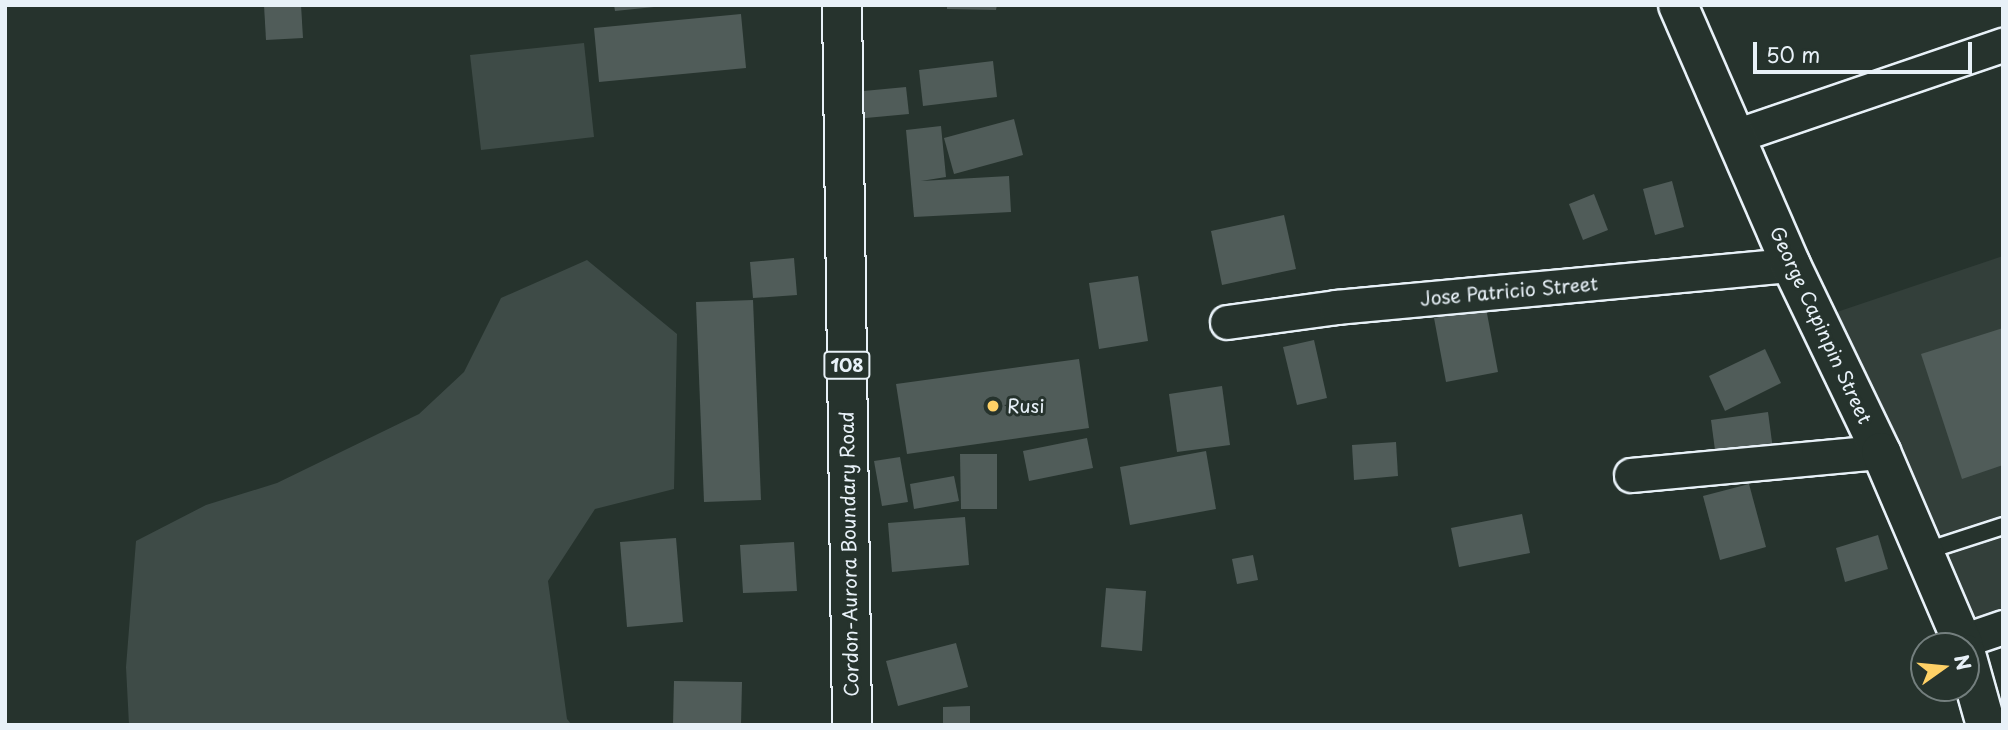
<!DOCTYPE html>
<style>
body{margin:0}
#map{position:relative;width:2008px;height:730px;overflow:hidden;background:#26332d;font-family:"Playpen Sans",sans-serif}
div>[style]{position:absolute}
.built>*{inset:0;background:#333f3a}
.green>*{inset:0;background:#3e4b47}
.building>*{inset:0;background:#505c59}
.roads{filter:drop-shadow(2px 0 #e8f1f8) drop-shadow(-2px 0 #e8f1f8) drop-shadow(0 2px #e8f1f8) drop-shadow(0 -2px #e8f1f8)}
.lane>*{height:16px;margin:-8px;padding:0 8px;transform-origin:8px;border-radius:8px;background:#26332d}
.street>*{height:33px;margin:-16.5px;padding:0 16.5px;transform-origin:16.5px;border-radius:16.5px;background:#26332d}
.secondary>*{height:38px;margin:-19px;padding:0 19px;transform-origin:19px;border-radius:19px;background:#26332d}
.primary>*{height:38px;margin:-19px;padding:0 19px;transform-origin:19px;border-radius:19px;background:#26332d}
.dots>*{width:19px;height:19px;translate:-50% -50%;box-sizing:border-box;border:4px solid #26332d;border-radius:50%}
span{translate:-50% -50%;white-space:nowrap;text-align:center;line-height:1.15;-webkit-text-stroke:6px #26332d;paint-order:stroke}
.shield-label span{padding:2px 5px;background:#26332d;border:2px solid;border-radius:5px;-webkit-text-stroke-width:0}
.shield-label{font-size:18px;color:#e8f1f8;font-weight:700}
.street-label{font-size:19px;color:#e8f1f8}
.poi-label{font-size:19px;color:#e8f1f8}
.left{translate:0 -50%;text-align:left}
.frame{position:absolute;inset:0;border:7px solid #e8f1f8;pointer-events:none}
.north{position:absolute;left:1910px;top:632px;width:70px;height:70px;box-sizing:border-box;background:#26332d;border:2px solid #747f7e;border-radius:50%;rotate:75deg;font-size:19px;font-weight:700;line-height:28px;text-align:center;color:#e8f1f8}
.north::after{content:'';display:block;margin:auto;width:24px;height:32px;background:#ffd166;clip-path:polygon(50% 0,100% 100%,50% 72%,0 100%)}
.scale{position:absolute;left:1753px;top:42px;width:219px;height:32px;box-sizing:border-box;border:4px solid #e8f1f8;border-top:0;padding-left:9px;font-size:21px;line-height:24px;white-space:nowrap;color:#e8f1f8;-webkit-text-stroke:5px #26332d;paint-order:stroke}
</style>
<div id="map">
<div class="built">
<i style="clip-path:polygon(2003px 256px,2003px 616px,1978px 625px,1831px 314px)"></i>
</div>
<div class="green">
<i style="clip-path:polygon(584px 43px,594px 137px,481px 150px,470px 55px)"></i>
<i style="clip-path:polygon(587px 260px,677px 334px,674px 489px,595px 509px,548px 581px,567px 719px,572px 725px,129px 725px,126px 667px,136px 541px,206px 505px,277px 483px,419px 414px,464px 372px,501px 298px)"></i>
</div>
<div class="building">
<i style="clip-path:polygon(264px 5px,301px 5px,303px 38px,266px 40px)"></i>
<i style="clip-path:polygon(614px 5px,653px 5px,654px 7px,615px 11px)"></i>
<i style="clip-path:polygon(947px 5px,997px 5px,996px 10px,947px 9px)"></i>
<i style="clip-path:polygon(741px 14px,746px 68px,599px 82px,594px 28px)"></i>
<i style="clip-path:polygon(993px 61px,997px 97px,923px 106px,919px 70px)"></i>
<i style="clip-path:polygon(906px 87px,909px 114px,855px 119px,853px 92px)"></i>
<i style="clip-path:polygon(1014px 119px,1023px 155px,954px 174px,944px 138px)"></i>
<i style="clip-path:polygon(941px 126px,946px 177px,921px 181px,1009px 176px,1011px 212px,914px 217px,906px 130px)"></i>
<i style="clip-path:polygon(1672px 181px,1684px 227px,1655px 235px,1643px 189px)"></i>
<i style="clip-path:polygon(1594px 194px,1608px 230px,1583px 240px,1569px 204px)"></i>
<i style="clip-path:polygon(1284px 215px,1296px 269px,1222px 285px,1211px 231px)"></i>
<i style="clip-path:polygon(794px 258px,797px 295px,753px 298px,750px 262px)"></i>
<i style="clip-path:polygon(1138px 276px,1148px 341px,1099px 349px,1089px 283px)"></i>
<i style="clip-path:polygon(753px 300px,761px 500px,704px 502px,696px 302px)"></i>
<i style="clip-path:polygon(1486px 308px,1498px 372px,1446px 382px,1434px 318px)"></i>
<i style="clip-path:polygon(2003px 328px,2003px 465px,1962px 479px,1921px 354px)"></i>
<i style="clip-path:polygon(1314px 340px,1327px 398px,1297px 405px,1283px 347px)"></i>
<i style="clip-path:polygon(1765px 349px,1781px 383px,1725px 411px,1709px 376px)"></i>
<i style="clip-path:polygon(1079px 359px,1089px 428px,907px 454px,896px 384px)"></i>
<i style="clip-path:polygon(1222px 386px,1230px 445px,1177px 452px,1169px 394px)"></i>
<i style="clip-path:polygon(1768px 412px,1774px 457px,1717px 465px,1711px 420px)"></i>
<i style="clip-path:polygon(1087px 438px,1093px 468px,1029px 481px,1023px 451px)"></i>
<i style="clip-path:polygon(1396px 442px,1398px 476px,1354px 480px,1352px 445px)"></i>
<i style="clip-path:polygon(1206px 451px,1216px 509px,1130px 525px,1120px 467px)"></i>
<i style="clip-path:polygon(960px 454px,997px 454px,997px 509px,961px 509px)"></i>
<i style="clip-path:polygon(900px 457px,908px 502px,882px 506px,874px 461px)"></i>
<i style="clip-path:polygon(954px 476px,959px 501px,914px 509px,910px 484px)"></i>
<i style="clip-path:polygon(1749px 484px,1766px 547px,1720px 560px,1703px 496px)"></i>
<i style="clip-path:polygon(1522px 514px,1530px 553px,1459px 567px,1451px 528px)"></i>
<i style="clip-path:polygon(965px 517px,969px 565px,892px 572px,888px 523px)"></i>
<i style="clip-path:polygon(1878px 535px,1888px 569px,1845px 582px,1836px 548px)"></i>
<i style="clip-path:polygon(676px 538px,683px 622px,627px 627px,620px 542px)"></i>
<i style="clip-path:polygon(794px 542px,797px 591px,743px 593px,740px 545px)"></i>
<i style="clip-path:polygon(1253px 555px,1258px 580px,1237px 584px,1232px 559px)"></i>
<i style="clip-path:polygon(1106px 588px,1146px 591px,1142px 651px,1101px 647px)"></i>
<i style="clip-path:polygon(956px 643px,968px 687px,898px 706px,886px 661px)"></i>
<i style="clip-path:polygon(674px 681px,742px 682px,741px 725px,673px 725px)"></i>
<i style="clip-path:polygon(970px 706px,970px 725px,943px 725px,943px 707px)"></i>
</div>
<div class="roads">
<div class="lane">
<i style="left:1923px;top:552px;width:84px;rotate:-18deg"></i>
</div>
<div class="street">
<i style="left:1735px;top:136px;width:283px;rotate:-18.8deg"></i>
<i style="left:1227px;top:322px;width:110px;rotate:-7.8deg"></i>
<i style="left:1336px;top:307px;width:457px;rotate:-5.3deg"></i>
<i style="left:1631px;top:475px;width:251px;rotate:-5.3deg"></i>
<i style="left:1962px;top:641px;width:43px;rotate:-18.9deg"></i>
</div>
<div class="secondary">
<i style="left:1678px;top:5px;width:283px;rotate:66.5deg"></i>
<i style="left:1791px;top:265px;width:208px;rotate:64.3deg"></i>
<i style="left:1881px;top:452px;width:211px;rotate:66.8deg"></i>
<i style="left:1966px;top:654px;width:74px;rotate:74.3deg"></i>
</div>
<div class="primary">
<i style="left:842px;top:5px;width:720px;rotate:89.2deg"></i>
</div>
</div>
<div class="dots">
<i style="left:993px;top:406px;background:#ffd166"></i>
</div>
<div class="shield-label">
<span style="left:847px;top:365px">108</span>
</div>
<div class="street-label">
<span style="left:1509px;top:291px;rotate:-5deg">Jose Patricio Street</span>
<span style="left:1821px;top:325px;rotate:65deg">George Capinpin Street</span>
<span style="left:849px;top:554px;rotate:-91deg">Cordon-Aurora Boundary Road</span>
</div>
<div class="poi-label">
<span class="left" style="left:1007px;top:406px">Rusi</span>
</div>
<div class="frame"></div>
<div class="north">N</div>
<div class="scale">50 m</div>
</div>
